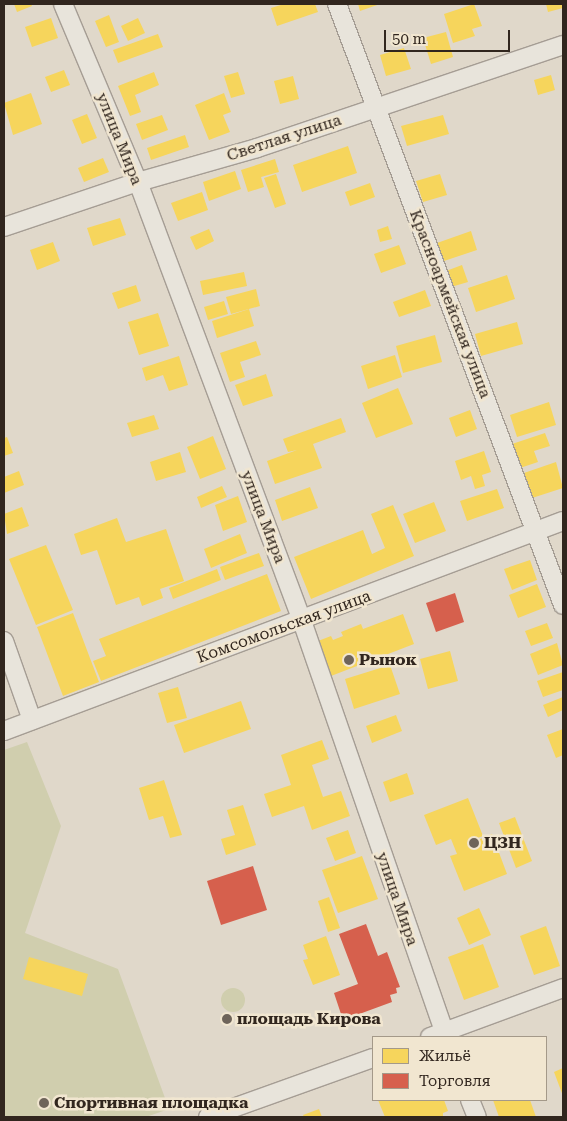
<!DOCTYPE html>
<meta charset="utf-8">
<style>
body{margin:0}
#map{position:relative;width:567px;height:1121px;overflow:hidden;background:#e0d8ca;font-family:"Roboto Serif",serif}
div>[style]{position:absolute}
.green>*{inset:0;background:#d0ceae}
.round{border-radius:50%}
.homes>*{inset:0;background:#f6d55c}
.shops>*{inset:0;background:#d6604d}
.roads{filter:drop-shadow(1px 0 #a59d94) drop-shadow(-1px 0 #a59d94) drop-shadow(0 1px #a59d94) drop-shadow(0 -1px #a59d94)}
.street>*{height:18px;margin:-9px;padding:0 9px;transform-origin:9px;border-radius:9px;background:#e8e4db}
.dots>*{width:14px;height:14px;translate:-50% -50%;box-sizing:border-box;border:2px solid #f1e6d0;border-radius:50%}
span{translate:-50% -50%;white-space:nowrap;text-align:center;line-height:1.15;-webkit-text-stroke:5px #f1e6d0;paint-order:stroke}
.street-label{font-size:16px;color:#31261e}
.poi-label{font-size:16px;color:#31261e;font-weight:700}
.left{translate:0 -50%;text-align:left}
.frame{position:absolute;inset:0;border:5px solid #31261e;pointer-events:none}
.legend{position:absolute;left:372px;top:1036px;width:175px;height:65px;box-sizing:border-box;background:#f1e6d0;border:1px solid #a49989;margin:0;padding:6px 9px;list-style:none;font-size:15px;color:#31261e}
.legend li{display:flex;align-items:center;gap:10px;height:25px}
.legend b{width:25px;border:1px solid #a49989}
.scale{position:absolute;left:384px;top:30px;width:126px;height:22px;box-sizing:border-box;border:2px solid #31261e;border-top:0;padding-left:6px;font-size:15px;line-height:18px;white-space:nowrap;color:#31261e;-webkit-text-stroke:4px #f1e6d0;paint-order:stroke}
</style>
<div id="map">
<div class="green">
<i style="clip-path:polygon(27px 742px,61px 826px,25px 933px,118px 969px,169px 1109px,146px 1117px,4px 1117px,4px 750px)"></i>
<i class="round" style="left:221px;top:988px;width:24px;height:24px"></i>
</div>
<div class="homes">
<i style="clip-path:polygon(14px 4px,31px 4px,32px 6px,17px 12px)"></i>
<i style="clip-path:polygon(284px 4px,315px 4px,318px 12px,277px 26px,271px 8px)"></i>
<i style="clip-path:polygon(358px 4px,380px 4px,360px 11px)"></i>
<i style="clip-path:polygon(474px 4px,482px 26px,472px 29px,475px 36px,453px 43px,444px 14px)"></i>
<i style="clip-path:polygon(546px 4px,563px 4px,563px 8px,548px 12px)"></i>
<i style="clip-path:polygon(109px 15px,119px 42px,106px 47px,95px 21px)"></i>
<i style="clip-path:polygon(51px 18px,58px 38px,32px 47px,25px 27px)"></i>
<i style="clip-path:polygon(138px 18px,145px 33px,128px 41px,121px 26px)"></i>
<i style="clip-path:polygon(446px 32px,453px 57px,431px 64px,423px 38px)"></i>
<i style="clip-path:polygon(158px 34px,163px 47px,118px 63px,113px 50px)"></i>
<i style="clip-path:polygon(404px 48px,411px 69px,386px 76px,380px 55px)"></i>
<i style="clip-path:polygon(64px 70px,70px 85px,51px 92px,45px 77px)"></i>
<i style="clip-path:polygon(154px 72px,159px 85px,135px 95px,141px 112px,130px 116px,118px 86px)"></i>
<i style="clip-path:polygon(238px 72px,245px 94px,231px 98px,224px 76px)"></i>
<i style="clip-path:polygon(551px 75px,555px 90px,538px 95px,534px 80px)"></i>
<i style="clip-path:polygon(293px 76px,299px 99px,280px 104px,274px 81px)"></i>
<i style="clip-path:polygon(31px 93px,42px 124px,13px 135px,4px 103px)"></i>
<i style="clip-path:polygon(224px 93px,231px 112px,223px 115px,230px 132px,209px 140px,195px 105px)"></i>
<i style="clip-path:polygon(87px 114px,97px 138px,82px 144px,72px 120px)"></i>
<i style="clip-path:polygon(162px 115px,168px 130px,142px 140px,136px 124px)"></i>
<i style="clip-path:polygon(443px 115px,449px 134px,407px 146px,401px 126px)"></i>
<i style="clip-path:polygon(185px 135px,189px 147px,151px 160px,147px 148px)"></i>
<i style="clip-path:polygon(348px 146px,357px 173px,302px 192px,293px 165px)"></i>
<i style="clip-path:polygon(103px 158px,109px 172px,84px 182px,78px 168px)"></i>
<i style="clip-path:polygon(275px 159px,279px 172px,261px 177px,264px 187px,248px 192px,241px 170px)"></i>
<i style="clip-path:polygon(235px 171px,241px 189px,209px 201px,203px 182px)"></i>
<i style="clip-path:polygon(276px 174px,286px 204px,275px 208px,264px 178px)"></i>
<i style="clip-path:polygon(440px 174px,447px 195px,423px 202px,416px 181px)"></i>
<i style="clip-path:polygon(370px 183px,375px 197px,350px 206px,345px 192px)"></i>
<i style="clip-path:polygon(202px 192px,208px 210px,178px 221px,171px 203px)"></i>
<i style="clip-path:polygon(120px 218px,126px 235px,93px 246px,87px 228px)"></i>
<i style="clip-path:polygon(388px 226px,392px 239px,380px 242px,377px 230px)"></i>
<i style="clip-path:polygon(209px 229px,214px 241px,196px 250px,190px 237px)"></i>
<i style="clip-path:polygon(471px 231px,477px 250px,444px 261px,437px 243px)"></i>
<i style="clip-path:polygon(53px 242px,60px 261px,37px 270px,30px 250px)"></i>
<i style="clip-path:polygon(399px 245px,406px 264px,381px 273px,374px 254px)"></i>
<i style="clip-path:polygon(462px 265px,468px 282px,451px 287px,446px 271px)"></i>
<i style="clip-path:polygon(244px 272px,247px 286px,203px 295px,200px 281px)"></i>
<i style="clip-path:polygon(507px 275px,515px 299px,476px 312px,468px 288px)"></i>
<i style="clip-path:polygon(136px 285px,141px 301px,118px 309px,112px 293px)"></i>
<i style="clip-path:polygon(256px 289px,260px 306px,231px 314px,226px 297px)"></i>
<i style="clip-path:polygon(425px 290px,431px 306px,399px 317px,393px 302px)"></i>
<i style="clip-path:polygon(224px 301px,228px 314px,208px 320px,204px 307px)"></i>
<i style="clip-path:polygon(249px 309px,254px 326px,217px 338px,212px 321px)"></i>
<i style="clip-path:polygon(158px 313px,169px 346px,139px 355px,128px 322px)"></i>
<i style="clip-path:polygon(517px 322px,523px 344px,481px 356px,475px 334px)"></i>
<i style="clip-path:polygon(435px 335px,442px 362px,403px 373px,396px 346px)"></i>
<i style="clip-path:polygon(256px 341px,261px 355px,240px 362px,245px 377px,230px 382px,220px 353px)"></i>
<i style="clip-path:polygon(395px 355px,402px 377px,368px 389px,361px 366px)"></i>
<i style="clip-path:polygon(179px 356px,188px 385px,169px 391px,163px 375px,146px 381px,142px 368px)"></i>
<i style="clip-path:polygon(266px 374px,273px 396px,243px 406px,235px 385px)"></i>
<i style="clip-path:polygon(398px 388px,413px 424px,376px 438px,362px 403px)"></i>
<i style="clip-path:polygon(549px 402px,556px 425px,517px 437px,510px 415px)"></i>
<i style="clip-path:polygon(470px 410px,477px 429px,456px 437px,449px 418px)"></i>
<i style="clip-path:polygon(154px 415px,159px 429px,132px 437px,127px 423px)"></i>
<i style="clip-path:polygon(341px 418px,346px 432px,313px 444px,322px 468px,275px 484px,267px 461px,297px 450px,288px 452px,283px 439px)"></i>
<i style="clip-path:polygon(545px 433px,550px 446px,534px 451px,538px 462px,517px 469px,509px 445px)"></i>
<i style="clip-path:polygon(213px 436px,226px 469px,200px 479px,187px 447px)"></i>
<i style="clip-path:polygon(7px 437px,13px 453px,4px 456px,4px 438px)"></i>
<i style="clip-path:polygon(484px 451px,491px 472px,482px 475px,485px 486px,475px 489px,471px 476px,461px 480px,455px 461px)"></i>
<i style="clip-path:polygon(180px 452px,186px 472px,156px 481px,150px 462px)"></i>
<i style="clip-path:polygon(556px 462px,563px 488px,529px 499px,521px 474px)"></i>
<i style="clip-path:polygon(19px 471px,24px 485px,4px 493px,4px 477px)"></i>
<i style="clip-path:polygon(222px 486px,227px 497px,201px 508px,197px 497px)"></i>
<i style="clip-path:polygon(310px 487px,318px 508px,282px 521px,275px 500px)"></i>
<i style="clip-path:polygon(497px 489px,504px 508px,467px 521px,460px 501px)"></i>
<i style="clip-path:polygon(238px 496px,247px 522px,223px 531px,215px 505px)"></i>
<i style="clip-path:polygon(434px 502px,446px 531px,415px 543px,403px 514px)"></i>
<i style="clip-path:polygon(393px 505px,414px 556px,311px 599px,294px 557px,363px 530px,372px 554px,385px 548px,371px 514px)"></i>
<i style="clip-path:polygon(22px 507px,29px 526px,7px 534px,4px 514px)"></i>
<i style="clip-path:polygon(117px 518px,126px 542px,166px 529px,184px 581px,160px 589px,163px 598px,142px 606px,139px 597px,116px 605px,97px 550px,81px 555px,74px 534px)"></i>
<i style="clip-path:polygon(240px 534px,247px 553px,211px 568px,204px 549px)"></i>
<i style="clip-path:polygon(46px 545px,73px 610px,36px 625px,9px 559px)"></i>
<i style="clip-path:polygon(259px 553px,264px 566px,225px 580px,220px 567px)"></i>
<i style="clip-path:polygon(530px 560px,537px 580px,512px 590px,504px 569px)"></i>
<i style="clip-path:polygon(217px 569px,221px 580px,173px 599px,169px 588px)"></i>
<i style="clip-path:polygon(267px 574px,281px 611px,101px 681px,93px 661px,106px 656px,99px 639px)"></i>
<i style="clip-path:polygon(537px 584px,546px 607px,518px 618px,509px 595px)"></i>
<i style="clip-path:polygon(73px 613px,99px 682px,63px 696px,37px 627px)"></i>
<i style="clip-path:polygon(403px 614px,414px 644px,331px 676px,318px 641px,331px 636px,333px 640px,343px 636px,341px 632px,361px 624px,363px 629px)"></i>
<i style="clip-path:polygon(547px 623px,553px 638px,531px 646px,525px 631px)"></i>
<i style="clip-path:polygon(557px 643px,563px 665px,538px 675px,530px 654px)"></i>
<i style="clip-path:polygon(450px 651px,458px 681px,428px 689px,420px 659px)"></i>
<i style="clip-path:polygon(390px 665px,400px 694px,354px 709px,345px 679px)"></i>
<i style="clip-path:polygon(563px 672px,563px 690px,543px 697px,537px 681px)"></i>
<i style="clip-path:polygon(178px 687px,187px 718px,167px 723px,158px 693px)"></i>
<i style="clip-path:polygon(563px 697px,563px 710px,548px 717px,543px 705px)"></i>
<i style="clip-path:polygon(241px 701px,251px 729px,184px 753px,174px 725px)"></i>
<i style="clip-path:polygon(396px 715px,402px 731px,372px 743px,366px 726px)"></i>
<i style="clip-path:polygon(563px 729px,563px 755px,556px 758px,547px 735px)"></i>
<i style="clip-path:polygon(322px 740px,329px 759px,312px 765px,323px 797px,341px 791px,350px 816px,312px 830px,304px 806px,272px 817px,264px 794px,291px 785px,281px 755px)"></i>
<i style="clip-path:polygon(407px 773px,414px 794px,390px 802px,383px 782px)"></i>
<i style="clip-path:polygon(164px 780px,182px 835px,170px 838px,163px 816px,149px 820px,139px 788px)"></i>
<i style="clip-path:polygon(468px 798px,483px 836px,472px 840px,473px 842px,492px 834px,507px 874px,464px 891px,450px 856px,457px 854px,451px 839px,436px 845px,424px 815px)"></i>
<i style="clip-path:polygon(243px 805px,256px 845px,226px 855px,221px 839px,235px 835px,227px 810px)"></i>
<i style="clip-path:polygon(515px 817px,532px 861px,516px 868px,499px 823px)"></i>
<i style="clip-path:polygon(348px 830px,356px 853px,335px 861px,326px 838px)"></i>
<i style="clip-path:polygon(362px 856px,378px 899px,338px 913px,322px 870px)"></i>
<i style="clip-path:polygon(329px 897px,340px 928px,328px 932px,318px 901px)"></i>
<i style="clip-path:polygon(479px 908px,491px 935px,469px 945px,457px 918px)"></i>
<i style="clip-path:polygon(546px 926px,560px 966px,534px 975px,520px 936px)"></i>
<i style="clip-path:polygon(326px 936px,340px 975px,313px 985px,303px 960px,308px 959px,303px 945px)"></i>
<i style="clip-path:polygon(483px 944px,499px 987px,464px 1000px,448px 957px)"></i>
<i style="clip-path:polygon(29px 957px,88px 974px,82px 996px,23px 979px)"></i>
<i style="clip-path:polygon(563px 1068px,563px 1096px,554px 1072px)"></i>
<i style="clip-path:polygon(378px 1100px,444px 1100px,448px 1111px,443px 1113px,443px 1117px,385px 1117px)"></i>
<i style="clip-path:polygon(493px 1100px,530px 1100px,536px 1117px,499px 1117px)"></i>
<i style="clip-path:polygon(319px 1109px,322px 1117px,304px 1117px,303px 1115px)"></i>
</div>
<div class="shops">
<i style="clip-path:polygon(455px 593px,464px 622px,436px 632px,426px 603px)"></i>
<i style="clip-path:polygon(253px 866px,267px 910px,221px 925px,207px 881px)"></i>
<i style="clip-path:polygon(366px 924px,378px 956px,387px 952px,400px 987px,396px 988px,397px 993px,390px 995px,392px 1002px,343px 1020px,334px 993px,358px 984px,339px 934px)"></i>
</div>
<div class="roads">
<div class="street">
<i style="left:63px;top:4px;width:193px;rotate:67.2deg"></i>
<i style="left:138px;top:182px;width:469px;rotate:69.5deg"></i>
<i style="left:302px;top:621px;width:440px;rotate:70.9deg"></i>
<i style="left:337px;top:4px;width:642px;rotate:69.39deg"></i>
<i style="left:4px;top:227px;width:141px;rotate:-18.6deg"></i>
<i style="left:138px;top:182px;width:124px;rotate:-15.9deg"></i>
<i style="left:257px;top:148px;width:323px;rotate:-18.6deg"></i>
<i style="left:4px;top:641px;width:84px;rotate:70.5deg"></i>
<i style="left:4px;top:731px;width:597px;rotate:-20.59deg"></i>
<i style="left:430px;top:1037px;width:142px;rotate:-20.2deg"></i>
<i style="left:470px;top:1100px;width:18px;rotate:68deg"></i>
<i style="left:208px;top:1117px;width:175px;rotate:-19.7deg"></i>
</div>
</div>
<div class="dots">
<i style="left:349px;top:660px;background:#6e645a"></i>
<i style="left:474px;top:843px;background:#6e645a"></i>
<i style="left:227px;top:1019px;background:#6e645a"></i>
<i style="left:44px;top:1103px;background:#6e645a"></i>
</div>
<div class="street-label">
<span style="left:284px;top:138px;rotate:-18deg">Светлая улица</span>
<span style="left:119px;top:139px;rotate:68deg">улица Мира</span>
<span style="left:450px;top:304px;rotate:69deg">Красноармейская улица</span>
<span style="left:263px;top:517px;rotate:69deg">улица Мира</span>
<span style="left:284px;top:627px;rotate:-20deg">Комсомольская улица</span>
<span style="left:397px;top:899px;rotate:71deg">улица Мира</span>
</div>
<div class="poi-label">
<span class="left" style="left:359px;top:660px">Рынок</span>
<span class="left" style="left:484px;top:843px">ЦЗН</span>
<span class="left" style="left:237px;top:1019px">площадь Кирова</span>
<span class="left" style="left:54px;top:1103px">Cпортивная площадка</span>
</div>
<div class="frame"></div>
<ul class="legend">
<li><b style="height:14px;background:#f6d55c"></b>Жильё</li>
<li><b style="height:14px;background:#d6604d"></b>Торговля</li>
</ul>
<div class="scale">50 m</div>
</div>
